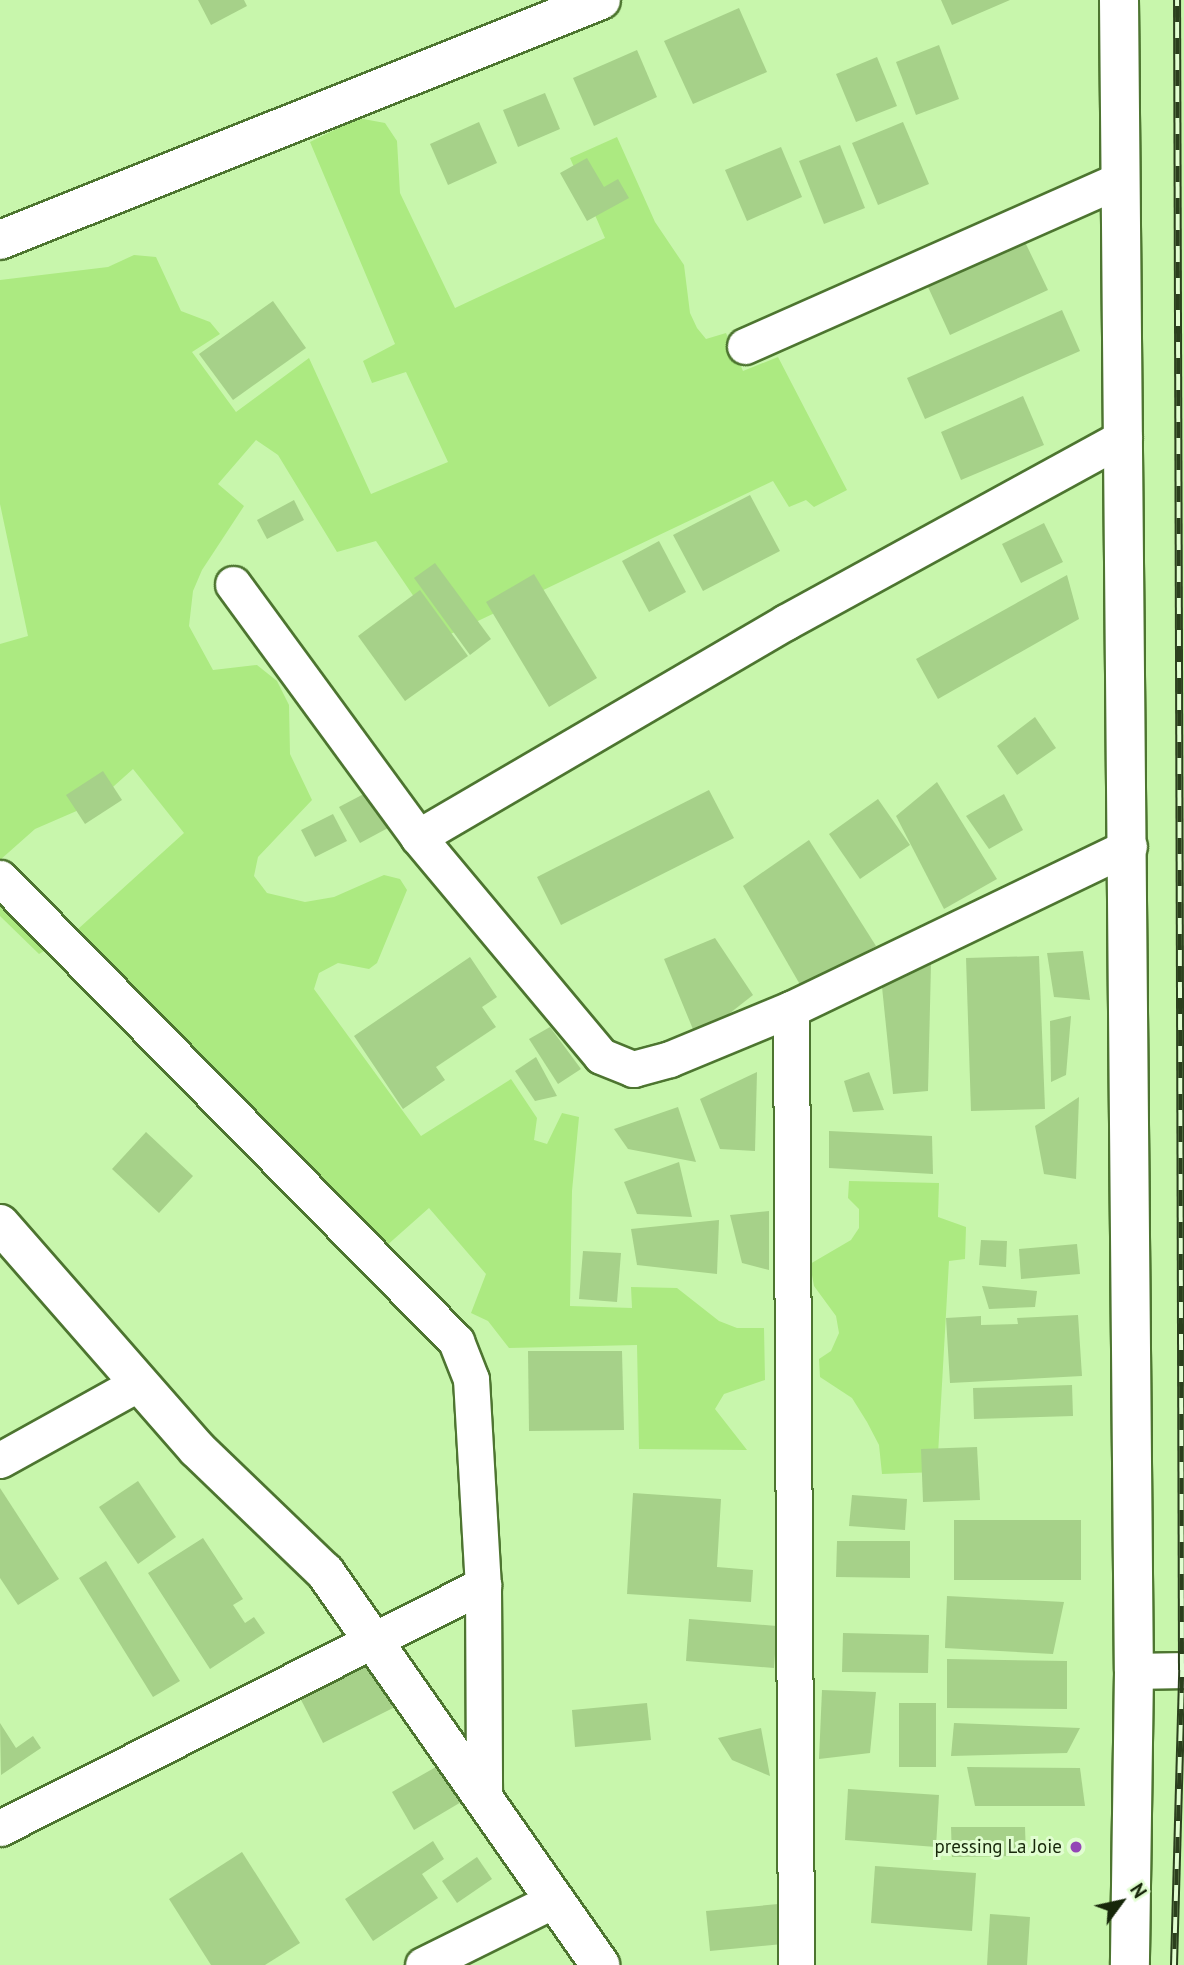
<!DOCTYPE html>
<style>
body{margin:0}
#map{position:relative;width:1184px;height:1965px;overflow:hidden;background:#c8f6ac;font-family:"PT Sans",sans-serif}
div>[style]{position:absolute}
.green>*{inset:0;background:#acea81}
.building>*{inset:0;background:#a6d189}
.roads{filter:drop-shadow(2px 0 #4d7530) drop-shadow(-2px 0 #4d7530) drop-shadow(0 2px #4d7530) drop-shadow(0 -2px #4d7530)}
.minor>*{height:35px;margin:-17.5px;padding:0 17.5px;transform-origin:17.5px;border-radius:17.5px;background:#fff}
.tertiary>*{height:38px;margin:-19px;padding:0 19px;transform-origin:19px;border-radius:19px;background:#fff}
.secondary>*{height:38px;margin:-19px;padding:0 19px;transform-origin:19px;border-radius:19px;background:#fff}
.rail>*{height:8px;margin-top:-4px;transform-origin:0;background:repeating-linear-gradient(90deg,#e1fdd1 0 16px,#2b3f1d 0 32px);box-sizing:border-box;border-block:2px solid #2b3f1d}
.dots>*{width:19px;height:19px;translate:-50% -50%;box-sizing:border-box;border:4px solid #e1fdd1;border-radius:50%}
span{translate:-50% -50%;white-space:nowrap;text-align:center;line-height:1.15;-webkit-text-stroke:6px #e1fdd1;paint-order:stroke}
.poi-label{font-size:19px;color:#17270a}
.right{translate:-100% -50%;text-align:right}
.north{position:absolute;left:1086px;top:1867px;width:70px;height:70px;-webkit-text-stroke:5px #e1fdd1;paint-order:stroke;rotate:57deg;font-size:19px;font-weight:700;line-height:28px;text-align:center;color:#17270a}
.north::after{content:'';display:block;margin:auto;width:24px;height:32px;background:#17270a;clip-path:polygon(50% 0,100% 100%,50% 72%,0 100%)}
</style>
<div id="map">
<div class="green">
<i style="clip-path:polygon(358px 118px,385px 123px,397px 141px,400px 193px,455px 308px,605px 238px,570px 158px,617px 137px,655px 222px,684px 265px,690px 313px,697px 328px,706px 339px,726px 333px,743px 371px,778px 357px,847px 490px,814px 507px,806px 500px,789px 507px,773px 481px,442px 638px,376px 541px,337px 552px,278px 455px,256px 440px,218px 484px,244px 506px,202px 570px,193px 591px,189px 626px,213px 670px,257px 665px,277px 681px,289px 705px,290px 754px,312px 800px,258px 857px,254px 876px,267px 893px,305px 902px,334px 897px,384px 875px,400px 879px,407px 890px,377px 963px,369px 969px,338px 963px,319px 973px,314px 989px,421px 1136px,511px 1079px,537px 1118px,534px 1140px,547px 1144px,562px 1113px,579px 1117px,572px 1191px,570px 1306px,632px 1308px,631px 1287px,677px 1288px,719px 1321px,737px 1328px,764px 1328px,765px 1380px,724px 1394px,715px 1409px,747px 1450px,639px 1449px,637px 1345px,509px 1348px,488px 1321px,471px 1313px,486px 1274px,429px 1208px,376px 1255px,67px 939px,184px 833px,133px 769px,95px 803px,35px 829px,0 860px,0 644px,28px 636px,0 504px,0 280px,108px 267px,134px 255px,156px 257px,181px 311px,210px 322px,220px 334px,192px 352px,236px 412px,309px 358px,371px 494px,448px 462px,406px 372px,372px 383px,363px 361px,395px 344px,310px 142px)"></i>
<i style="clip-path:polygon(0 871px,51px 947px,39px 954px,0 916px)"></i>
<i style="clip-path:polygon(849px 1181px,939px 1183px,938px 1217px,966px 1227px,965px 1259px,949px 1261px,937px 1472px,882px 1474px,879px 1445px,867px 1422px,852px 1398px,820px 1377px,819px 1359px,831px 1351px,839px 1333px,836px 1316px,814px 1286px,810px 1264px,851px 1240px,859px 1228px,859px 1209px,848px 1198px)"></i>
</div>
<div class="building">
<i style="clip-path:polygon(198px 0,244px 0,247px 6px,211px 25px)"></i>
<i style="clip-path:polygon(941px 0,1010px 0,952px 25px)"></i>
<i style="clip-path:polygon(739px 8px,767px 72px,693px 104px,664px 41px)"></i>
<i style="clip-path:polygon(939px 45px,959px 99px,916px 115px,896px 62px)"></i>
<i style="clip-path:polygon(637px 50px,657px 97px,594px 126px,573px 78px)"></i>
<i style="clip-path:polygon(877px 57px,897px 106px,856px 122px,836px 74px)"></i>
<i style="clip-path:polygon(545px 93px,560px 129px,518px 147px,503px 110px)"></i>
<i style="clip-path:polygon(479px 122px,497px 163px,448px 185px,430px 144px)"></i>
<i style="clip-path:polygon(903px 122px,929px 184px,878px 205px,852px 143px)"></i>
<i style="clip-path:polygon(840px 145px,865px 208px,824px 224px,799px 161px)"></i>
<i style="clip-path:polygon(781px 147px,802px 197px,747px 221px,725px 170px)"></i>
<i style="clip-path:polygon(587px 158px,604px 187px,618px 179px,629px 198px,587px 221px,560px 173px)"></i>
<i style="clip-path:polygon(1025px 242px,1048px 290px,950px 335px,928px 287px)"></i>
<i style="clip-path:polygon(273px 301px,306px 348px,233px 400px,199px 354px)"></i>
<i style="clip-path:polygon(1062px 310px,1080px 351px,925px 419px,907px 378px)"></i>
<i style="clip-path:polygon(1023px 396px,1044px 445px,961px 480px,941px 432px)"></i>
<i style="clip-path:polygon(750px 495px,780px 551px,703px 591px,673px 535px)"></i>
<i style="clip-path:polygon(294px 500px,304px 520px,267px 539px,257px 520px)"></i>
<i style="clip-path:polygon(1044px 523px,1063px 562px,1021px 583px,1002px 544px)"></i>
<i style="clip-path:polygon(659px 541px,686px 592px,649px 612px,622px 561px)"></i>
<i style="clip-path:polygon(435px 563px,491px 639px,470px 655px,414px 578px)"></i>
<i style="clip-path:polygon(534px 574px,597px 678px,549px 707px,486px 602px)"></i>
<i style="clip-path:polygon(1067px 575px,1079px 619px,938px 699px,916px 659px)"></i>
<i style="clip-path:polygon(420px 590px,468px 656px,405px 701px,358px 636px)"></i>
<i style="clip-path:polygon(1035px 717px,1056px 748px,1017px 775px,997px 746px)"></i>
<i style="clip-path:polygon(103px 771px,122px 800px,85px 824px,66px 795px)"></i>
<i style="clip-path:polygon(937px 782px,997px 879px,944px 909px,896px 816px)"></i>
<i style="clip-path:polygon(377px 787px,401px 821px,360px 843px,339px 807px)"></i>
<i style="clip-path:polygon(709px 790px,734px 838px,561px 925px,537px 877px)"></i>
<i style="clip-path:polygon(1004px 794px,1023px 830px,989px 849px,966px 816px)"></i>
<i style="clip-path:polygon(878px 799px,910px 845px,860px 879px,829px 834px)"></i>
<i style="clip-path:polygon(333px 814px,347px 841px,315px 857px,301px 830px)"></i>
<i style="clip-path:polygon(809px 840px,876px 946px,802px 988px,743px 886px)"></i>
<i style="clip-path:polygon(715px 938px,753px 995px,697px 1039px,664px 959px)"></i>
<i style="clip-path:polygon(1083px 951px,1090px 1000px,1054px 997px,1047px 953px)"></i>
<i style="clip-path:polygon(1039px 956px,1045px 1109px,971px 1111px,966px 958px)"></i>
<i style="clip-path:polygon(470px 957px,497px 997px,482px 1007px,496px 1027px,436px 1067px,445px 1080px,403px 1109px,354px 1036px)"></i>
<i style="clip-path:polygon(931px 964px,928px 1091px,893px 1094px,882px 987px)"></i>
<i style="clip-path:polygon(1071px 1016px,1066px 1075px,1051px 1082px,1050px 1021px)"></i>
<i style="clip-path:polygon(550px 1027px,581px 1069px,558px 1084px,529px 1039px)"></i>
<i style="clip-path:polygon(536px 1057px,557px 1096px,535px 1101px,515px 1071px)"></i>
<i style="clip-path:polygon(757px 1072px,755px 1151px,720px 1149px,700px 1099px)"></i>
<i style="clip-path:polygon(869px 1072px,884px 1110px,853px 1112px,844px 1081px)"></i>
<i style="clip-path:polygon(1079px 1097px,1076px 1179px,1044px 1174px,1035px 1126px)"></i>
<i style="clip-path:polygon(678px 1107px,696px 1162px,628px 1149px,614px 1129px)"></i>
<i style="clip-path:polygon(829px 1131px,932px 1136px,933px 1174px,829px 1168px)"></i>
<i style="clip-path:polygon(146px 1132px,193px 1176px,159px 1213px,112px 1169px)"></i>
<i style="clip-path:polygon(679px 1162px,692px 1217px,637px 1214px,624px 1182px)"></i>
<i style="clip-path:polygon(769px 1211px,769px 1270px,742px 1263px,730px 1215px)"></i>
<i style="clip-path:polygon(719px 1220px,717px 1274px,637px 1265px,631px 1229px)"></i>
<i style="clip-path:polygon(981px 1240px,1007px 1241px,1006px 1267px,979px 1265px)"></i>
<i style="clip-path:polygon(1077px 1244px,1080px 1274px,1021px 1279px,1019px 1249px)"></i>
<i style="clip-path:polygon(583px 1251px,621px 1253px,617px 1302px,579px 1299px)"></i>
<i style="clip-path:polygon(982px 1286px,1037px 1291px,1035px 1307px,989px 1309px)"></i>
<i style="clip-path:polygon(1078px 1315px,1082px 1376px,950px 1383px,946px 1318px,981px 1316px,981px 1325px,1018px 1324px,1017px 1318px)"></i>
<i style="clip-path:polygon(528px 1351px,622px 1351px,624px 1430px,529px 1431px)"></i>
<i style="clip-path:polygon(1072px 1385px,1073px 1416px,974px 1419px,973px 1388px)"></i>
<i style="clip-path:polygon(977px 1447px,980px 1500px,923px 1502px,921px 1449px)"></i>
<i style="clip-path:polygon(138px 1481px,176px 1537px,138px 1564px,99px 1507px)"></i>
<i style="clip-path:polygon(0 1488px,59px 1579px,18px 1605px,0 1578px)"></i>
<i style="clip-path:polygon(633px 1493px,721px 1499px,717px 1567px,753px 1570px,751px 1602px,627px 1594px)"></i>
<i style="clip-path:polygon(852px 1495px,907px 1499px,905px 1530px,849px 1526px)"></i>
<i style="clip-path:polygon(954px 1520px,1081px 1520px,1081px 1580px,954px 1580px)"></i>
<i style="clip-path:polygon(203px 1538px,243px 1599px,233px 1605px,245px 1623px,254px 1617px,265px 1633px,210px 1669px,148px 1573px)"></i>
<i style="clip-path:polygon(837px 1541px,910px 1541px,910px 1578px,836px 1577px)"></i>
<i style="clip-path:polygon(106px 1561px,180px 1681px,153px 1697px,79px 1578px)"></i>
<i style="clip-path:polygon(947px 1596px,1064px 1602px,1053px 1654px,945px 1648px)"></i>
<i style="clip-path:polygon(689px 1619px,777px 1626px,774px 1668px,686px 1661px)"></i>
<i style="clip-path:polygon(843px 1633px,929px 1635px,928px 1673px,842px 1672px)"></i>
<i style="clip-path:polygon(386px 1640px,415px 1697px,323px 1743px,294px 1686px)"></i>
<i style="clip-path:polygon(947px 1659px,1067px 1661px,1067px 1709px,947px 1708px)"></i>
<i style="clip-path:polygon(822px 1690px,876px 1692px,870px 1753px,819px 1759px)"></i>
<i style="clip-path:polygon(647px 1703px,651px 1740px,575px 1747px,572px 1710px)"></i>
<i style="clip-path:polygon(899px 1703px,936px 1703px,936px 1767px,899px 1767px)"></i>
<i style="clip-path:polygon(0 1723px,16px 1748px,33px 1736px,41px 1748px,1px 1775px)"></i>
<i style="clip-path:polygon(954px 1723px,1080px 1728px,1067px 1753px,951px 1756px)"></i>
<i style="clip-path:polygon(761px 1728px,770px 1776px,732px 1760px,718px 1738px)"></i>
<i style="clip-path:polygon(457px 1755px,478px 1792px,414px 1830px,392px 1792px)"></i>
<i style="clip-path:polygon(967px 1767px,1080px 1768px,1085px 1806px,975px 1806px)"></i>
<i style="clip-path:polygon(848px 1789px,939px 1795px,936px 1847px,845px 1840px)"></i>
<i style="clip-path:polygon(951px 1827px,1025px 1827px,1026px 1856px,952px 1857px)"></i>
<i style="clip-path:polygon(433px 1841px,444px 1859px,422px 1874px,438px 1898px,373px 1941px,345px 1899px)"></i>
<i style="clip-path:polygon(242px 1852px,300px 1943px,265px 1965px,211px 1965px,169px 1899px)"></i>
<i style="clip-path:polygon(477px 1857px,492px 1879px,457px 1903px,442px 1881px)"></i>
<i style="clip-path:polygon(875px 1866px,976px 1873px,972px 1931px,871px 1923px)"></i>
<i style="clip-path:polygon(789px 1903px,793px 1943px,710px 1951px,706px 1911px)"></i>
<i style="clip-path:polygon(990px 1914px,1030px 1917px,1027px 1965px,987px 1965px)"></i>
</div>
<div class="roads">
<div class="minor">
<i style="left:745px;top:346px;width:408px;rotate:-23.9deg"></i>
<i style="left:233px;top:584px;width:313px;rotate:53.8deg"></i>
<i style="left:418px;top:837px;width:285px;rotate:50.1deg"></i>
<i style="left:601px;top:1056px;width:35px;rotate:22deg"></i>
<i style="left:633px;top:1069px;width:38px;rotate:-15deg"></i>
<i style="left:670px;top:1059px;width:131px;rotate:-22.5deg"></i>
<i style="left:791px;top:1009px;width:375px;rotate:-25.7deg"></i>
<i style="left:418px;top:837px;width:426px;rotate:-30.3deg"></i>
<i style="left:786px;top:622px;width:385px;rotate:-28.7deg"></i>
<i style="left:0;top:878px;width:650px;rotate:45.44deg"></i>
<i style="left:456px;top:1341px;width:41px;rotate:68.5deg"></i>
<i style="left:471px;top:1379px;width:206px;rotate:86.7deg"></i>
<i style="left:483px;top:1585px;width:214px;rotate:89.7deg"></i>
<i style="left:791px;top:1009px;width:956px;rotate:89.7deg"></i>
<i style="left:0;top:1460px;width:159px;rotate:-29deg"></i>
<i style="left:1134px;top:1671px;width:50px;rotate:-1.1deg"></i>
<i style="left:0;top:1828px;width:541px;rotate:-26.71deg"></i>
<i style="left:423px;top:1965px;width:146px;rotate:-26.4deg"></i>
</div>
<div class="tertiary">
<i style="left:0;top:240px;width:647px;rotate:-21.77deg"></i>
<i style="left:0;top:1224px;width:299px;rotate:48.8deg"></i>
<i style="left:197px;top:1449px;width:178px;rotate:43.9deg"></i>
<i style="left:325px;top:1572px;width:480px;rotate:55deg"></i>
</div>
<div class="secondary">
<i style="left:1119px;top:0;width:1671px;rotate:89.49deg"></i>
<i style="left:1134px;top:1671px;width:294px;rotate:90.8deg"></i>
</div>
</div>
<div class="rail">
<i style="left:1174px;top:1965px;width:295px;rotate:-88.4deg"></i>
<i style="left:1182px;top:1670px;width:1670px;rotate:-90.17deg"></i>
</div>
<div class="dots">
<i style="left:1076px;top:1847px;background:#9345b6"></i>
</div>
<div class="poi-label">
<span class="right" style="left:1062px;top:1847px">pressing La Joie</span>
</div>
<div class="north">N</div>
</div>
